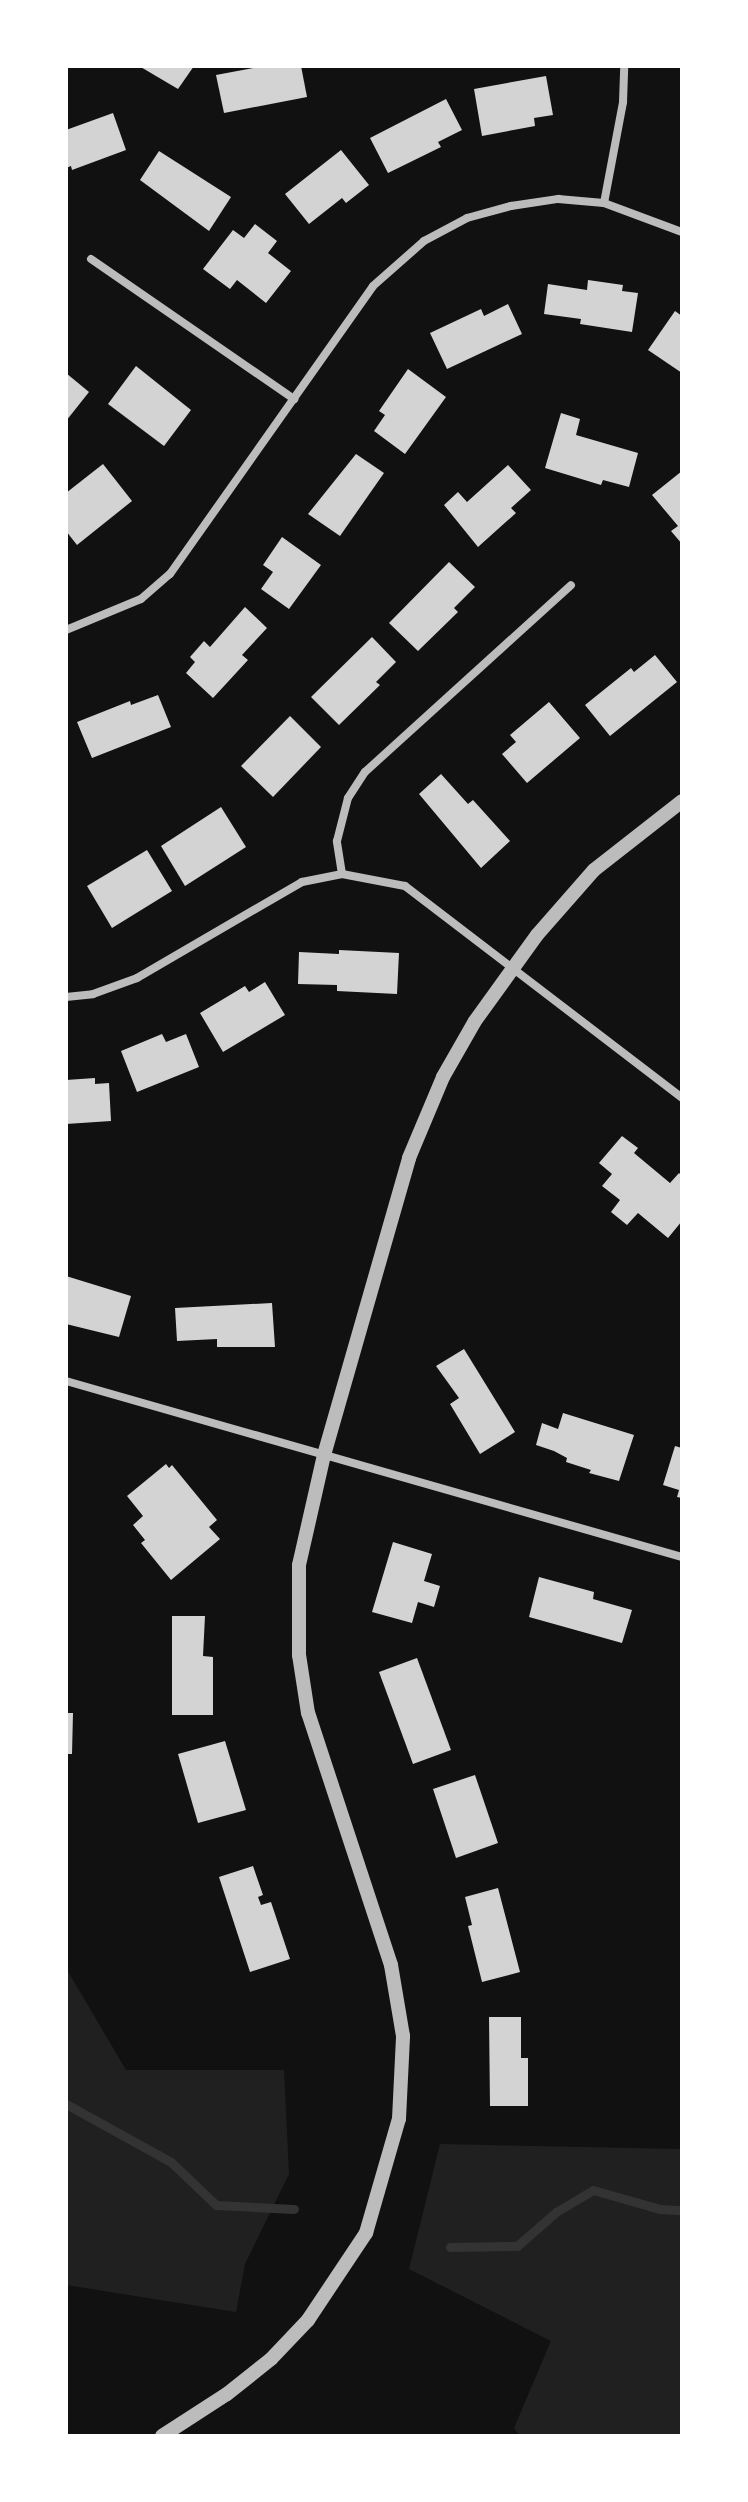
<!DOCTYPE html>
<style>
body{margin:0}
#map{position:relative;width:748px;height:2502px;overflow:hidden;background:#111;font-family:Cabin,sans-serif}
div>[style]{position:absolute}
.green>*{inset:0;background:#202020}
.stream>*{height:9px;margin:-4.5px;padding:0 4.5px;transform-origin:4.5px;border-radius:4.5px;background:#333}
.building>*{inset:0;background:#d3d3d3}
.minor>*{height:8px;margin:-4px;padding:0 4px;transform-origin:4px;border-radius:4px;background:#bcbcbc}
.tertiary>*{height:14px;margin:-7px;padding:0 7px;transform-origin:7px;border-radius:7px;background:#bcbcbc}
span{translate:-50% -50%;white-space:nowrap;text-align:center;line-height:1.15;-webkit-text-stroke:8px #fff;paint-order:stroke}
.frame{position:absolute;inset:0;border:68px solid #fff;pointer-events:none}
</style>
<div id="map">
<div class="green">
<i style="clip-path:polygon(66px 1968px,126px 2070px,284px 2070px,289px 2174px,245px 2264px,236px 2312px,66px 2285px)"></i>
<i style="clip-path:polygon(440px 2144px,682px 2149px,682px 2436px,520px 2436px,514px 2428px,551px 2341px,409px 2269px)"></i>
</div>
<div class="stream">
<i style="left:66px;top:2104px;width:120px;rotate:28.9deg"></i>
<i style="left:171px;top:2162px;width:62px;rotate:43.7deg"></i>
<i style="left:216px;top:2205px;width:78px;rotate:2.9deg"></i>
<i style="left:450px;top:2247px;width:67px;rotate:-0.9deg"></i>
<i style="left:517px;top:2246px;width:52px;rotate:-41.1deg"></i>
<i style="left:556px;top:2212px;width:43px;rotate:-30.7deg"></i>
<i style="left:593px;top:2190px;width:70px;rotate:15.8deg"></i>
<i style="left:660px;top:2209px;width:22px;rotate:3deg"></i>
</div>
<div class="building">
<i style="clip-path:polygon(139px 66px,194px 66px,178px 89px)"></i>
<i style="clip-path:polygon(264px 66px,301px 66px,307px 97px,224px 113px,216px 75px)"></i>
<i style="clip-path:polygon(546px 76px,553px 115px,534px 118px,535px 126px,482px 136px,474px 89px)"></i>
<i style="clip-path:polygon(446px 99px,462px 130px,438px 142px,441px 147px,388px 173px,370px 138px)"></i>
<i style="clip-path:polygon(113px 113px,126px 150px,72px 170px,71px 166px,66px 168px,66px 130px)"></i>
<i style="clip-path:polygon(341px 150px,369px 185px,346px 203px,342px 198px,309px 224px,285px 194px)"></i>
<i style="clip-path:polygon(159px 151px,231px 197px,209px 231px,140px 180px)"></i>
<i style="clip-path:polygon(255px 224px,277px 241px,268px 253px,291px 271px,266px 303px,237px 280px,230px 289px,203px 269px,233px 230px,244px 238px)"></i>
<i style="clip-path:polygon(588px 280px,623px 285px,622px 291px,638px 293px,632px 332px,580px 324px,581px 319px,544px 314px,548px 284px,587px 290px)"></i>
<i style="clip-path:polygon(508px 304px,522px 334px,447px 369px,430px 333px,481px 309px,484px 316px)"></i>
<i style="clip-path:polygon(675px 311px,682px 316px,682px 373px,648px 350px)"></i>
<i style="clip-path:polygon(136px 366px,191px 410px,164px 446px,108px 404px)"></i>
<i style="clip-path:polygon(408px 369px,446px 397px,405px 454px,374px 431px,385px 415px,379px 411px)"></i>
<i style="clip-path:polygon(66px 373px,89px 392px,66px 421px)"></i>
<i style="clip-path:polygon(561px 413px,580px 419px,576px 435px,638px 453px,629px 487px,603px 480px,601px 485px,545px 468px)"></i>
<i style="clip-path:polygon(356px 454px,384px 473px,340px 536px,308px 514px)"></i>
<i style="clip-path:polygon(103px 464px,132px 501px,77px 545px,66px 531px,66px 493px)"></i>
<i style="clip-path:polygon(508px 465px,531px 490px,511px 508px,516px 513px,478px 547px,444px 505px,458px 492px,467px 502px)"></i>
<i style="clip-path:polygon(682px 471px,682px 544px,671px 531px,678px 526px,652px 495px)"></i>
<i style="clip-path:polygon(282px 537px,321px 565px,289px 609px,261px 589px,273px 572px,263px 565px)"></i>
<i style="clip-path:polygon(449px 562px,475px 587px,454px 608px,458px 612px,418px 651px,389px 623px)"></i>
<i style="clip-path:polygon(245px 607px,267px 628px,242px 655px,248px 660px,213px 698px,186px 673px,195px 662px,190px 657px,204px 641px,210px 647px)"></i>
<i style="clip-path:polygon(372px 637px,396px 662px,376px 682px,380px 685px,339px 725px,311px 697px)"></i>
<i style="clip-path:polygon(655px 655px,677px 682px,610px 736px,585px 705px,631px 668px,634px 672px)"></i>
<i style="clip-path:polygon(158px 695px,171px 727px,92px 758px,77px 722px,130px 701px,131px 705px)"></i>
<i style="clip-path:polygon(549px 702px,580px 738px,527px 783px,502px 754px,516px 742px,510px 735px)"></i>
<i style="clip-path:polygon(290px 716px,321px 747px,273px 797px,241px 766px)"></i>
<i style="clip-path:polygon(441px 774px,468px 804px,473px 800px,510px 841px,481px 868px,419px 794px)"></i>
<i style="clip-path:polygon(221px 807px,246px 847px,185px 886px,161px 846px)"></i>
<i style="clip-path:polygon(147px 850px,172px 891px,112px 928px,87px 886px)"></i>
<i style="clip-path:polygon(339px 950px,399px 953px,397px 994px,337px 991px,337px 985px,298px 984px,299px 952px,339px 954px)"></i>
<i style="clip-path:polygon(265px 982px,285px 1015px,223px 1052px,200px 1013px,245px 986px,249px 992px)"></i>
<i style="clip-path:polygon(162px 1034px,166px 1042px,186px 1034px,199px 1067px,137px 1092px,121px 1051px)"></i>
<i style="clip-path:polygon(95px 1078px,95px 1084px,109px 1083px,111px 1121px,66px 1124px,66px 1080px)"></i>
<i style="clip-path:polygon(622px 1136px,638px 1148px,634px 1153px,670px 1183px,679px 1173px,682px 1176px,682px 1221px,668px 1238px,638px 1213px,627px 1225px,611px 1212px,620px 1200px,602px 1186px,612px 1174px,599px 1163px)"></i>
<i style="clip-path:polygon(66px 1276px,131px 1296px,119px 1337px,66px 1324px)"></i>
<i style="clip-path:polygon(272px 1303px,275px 1347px,217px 1347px,217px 1339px,177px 1341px,175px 1308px)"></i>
<i style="clip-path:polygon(464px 1349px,515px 1432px,480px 1454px,450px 1404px,459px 1398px,436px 1366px)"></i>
<i style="clip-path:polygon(563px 1413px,634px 1435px,619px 1481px,589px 1473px,591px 1470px,566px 1462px,567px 1458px,554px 1451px,536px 1445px,542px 1423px,558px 1429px)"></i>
<i style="clip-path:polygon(675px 1446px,682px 1448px,682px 1498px,677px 1497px,679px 1490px,663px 1485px)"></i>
<i style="clip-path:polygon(166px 1464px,169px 1468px,172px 1465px,217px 1520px,209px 1527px,220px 1539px,171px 1580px,141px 1543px,145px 1540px,133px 1525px,143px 1516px,127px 1496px)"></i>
<i style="clip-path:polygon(393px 1542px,432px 1554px,424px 1581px,440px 1586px,434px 1607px,418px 1602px,412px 1623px,372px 1612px)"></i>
<i style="clip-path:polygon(539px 1577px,594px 1592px,593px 1599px,632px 1610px,622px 1643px,529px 1617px)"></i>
<i style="clip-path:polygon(172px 1616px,205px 1616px,203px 1656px,213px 1657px,213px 1715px,172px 1715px)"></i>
<i style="clip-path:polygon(417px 1658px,451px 1750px,413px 1764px,379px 1672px)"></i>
<i style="clip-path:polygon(66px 1713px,73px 1713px,72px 1754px,66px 1754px)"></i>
<i style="clip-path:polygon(225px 1741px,246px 1810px,198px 1823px,178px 1754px)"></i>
<i style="clip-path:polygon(475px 1775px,498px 1843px,456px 1858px,433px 1789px)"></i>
<i style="clip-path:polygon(253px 1866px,263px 1895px,258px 1897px,261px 1905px,271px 1902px,290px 1959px,250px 1972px,219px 1877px)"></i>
<i style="clip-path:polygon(498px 1888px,520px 1972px,482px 1982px,468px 1926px,472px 1925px,465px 1897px)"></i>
<i style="clip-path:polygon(489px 2017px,521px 2017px,521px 2058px,528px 2058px,528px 2106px,490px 2106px)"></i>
</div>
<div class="minor">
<i style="left:604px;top:203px;width:103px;rotate:-79.3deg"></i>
<i style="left:623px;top:102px;width:36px;rotate:-88deg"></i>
<i style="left:91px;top:259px;width:247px;rotate:34.6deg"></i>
<i style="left:66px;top:630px;width:81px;rotate:-22.5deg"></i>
<i style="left:141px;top:599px;width:38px;rotate:-41deg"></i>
<i style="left:170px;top:574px;width:352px;rotate:-54.8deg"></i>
<i style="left:373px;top:286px;width:68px;rotate:-41.4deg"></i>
<i style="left:424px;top:241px;width:49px;rotate:-28.1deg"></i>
<i style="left:467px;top:218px;width:46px;rotate:-15.3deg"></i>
<i style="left:511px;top:206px;width:48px;rotate:-8.5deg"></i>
<i style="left:558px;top:199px;width:46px;rotate:5deg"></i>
<i style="left:604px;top:203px;width:83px;rotate:20.4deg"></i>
<i style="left:342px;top:874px;width:33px;rotate:-99deg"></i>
<i style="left:337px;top:841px;width:44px;rotate:-75.7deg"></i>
<i style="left:348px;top:798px;width:31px;rotate:-57deg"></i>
<i style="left:365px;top:772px;width:278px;rotate:-42.2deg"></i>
<i style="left:66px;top:997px;width:27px;rotate:-6deg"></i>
<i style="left:93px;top:994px;width:47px;rotate:-20deg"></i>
<i style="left:137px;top:978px;width:191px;rotate:-30.2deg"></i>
<i style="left:302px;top:882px;width:41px;rotate:-11.3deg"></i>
<i style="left:342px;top:874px;width:64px;rotate:10.8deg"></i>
<i style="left:405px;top:886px;width:349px;rotate:37.4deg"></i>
<i style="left:66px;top:1381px;width:641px;rotate:15.95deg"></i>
</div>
<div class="tertiary">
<i style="left:162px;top:2436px;width:77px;rotate:-32.9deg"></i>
<i style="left:227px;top:2394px;width:56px;rotate:-38.5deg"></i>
<i style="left:271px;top:2359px;width:54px;rotate:-46.5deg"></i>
<i style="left:308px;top:2320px;width:105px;rotate:-56.3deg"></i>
<i style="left:366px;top:2233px;width:119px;rotate:-73.9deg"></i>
<i style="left:399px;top:2119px;width:83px;rotate:-87.2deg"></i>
<i style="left:403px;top:2036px;width:72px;rotate:-99.6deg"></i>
<i style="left:391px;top:1965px;width:265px;rotate:-108.2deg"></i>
<i style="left:308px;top:1713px;width:59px;rotate:-98.8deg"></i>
<i style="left:299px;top:1655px;width:90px;rotate:-90deg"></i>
<i style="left:299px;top:1565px;width:113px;rotate:-77.2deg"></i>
<i style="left:324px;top:1455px;width:309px;rotate:-74deg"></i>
<i style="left:409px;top:1158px;width:88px;rotate:-67.2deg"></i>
<i style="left:443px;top:1077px;width:64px;rotate:-60.3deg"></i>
<i style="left:475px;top:1021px;width:106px;rotate:-54.2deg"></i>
<i style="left:537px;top:935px;width:86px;rotate:-48.8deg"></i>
<i style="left:594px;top:870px;width:112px;rotate:-38.1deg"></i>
</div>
<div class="frame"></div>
</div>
